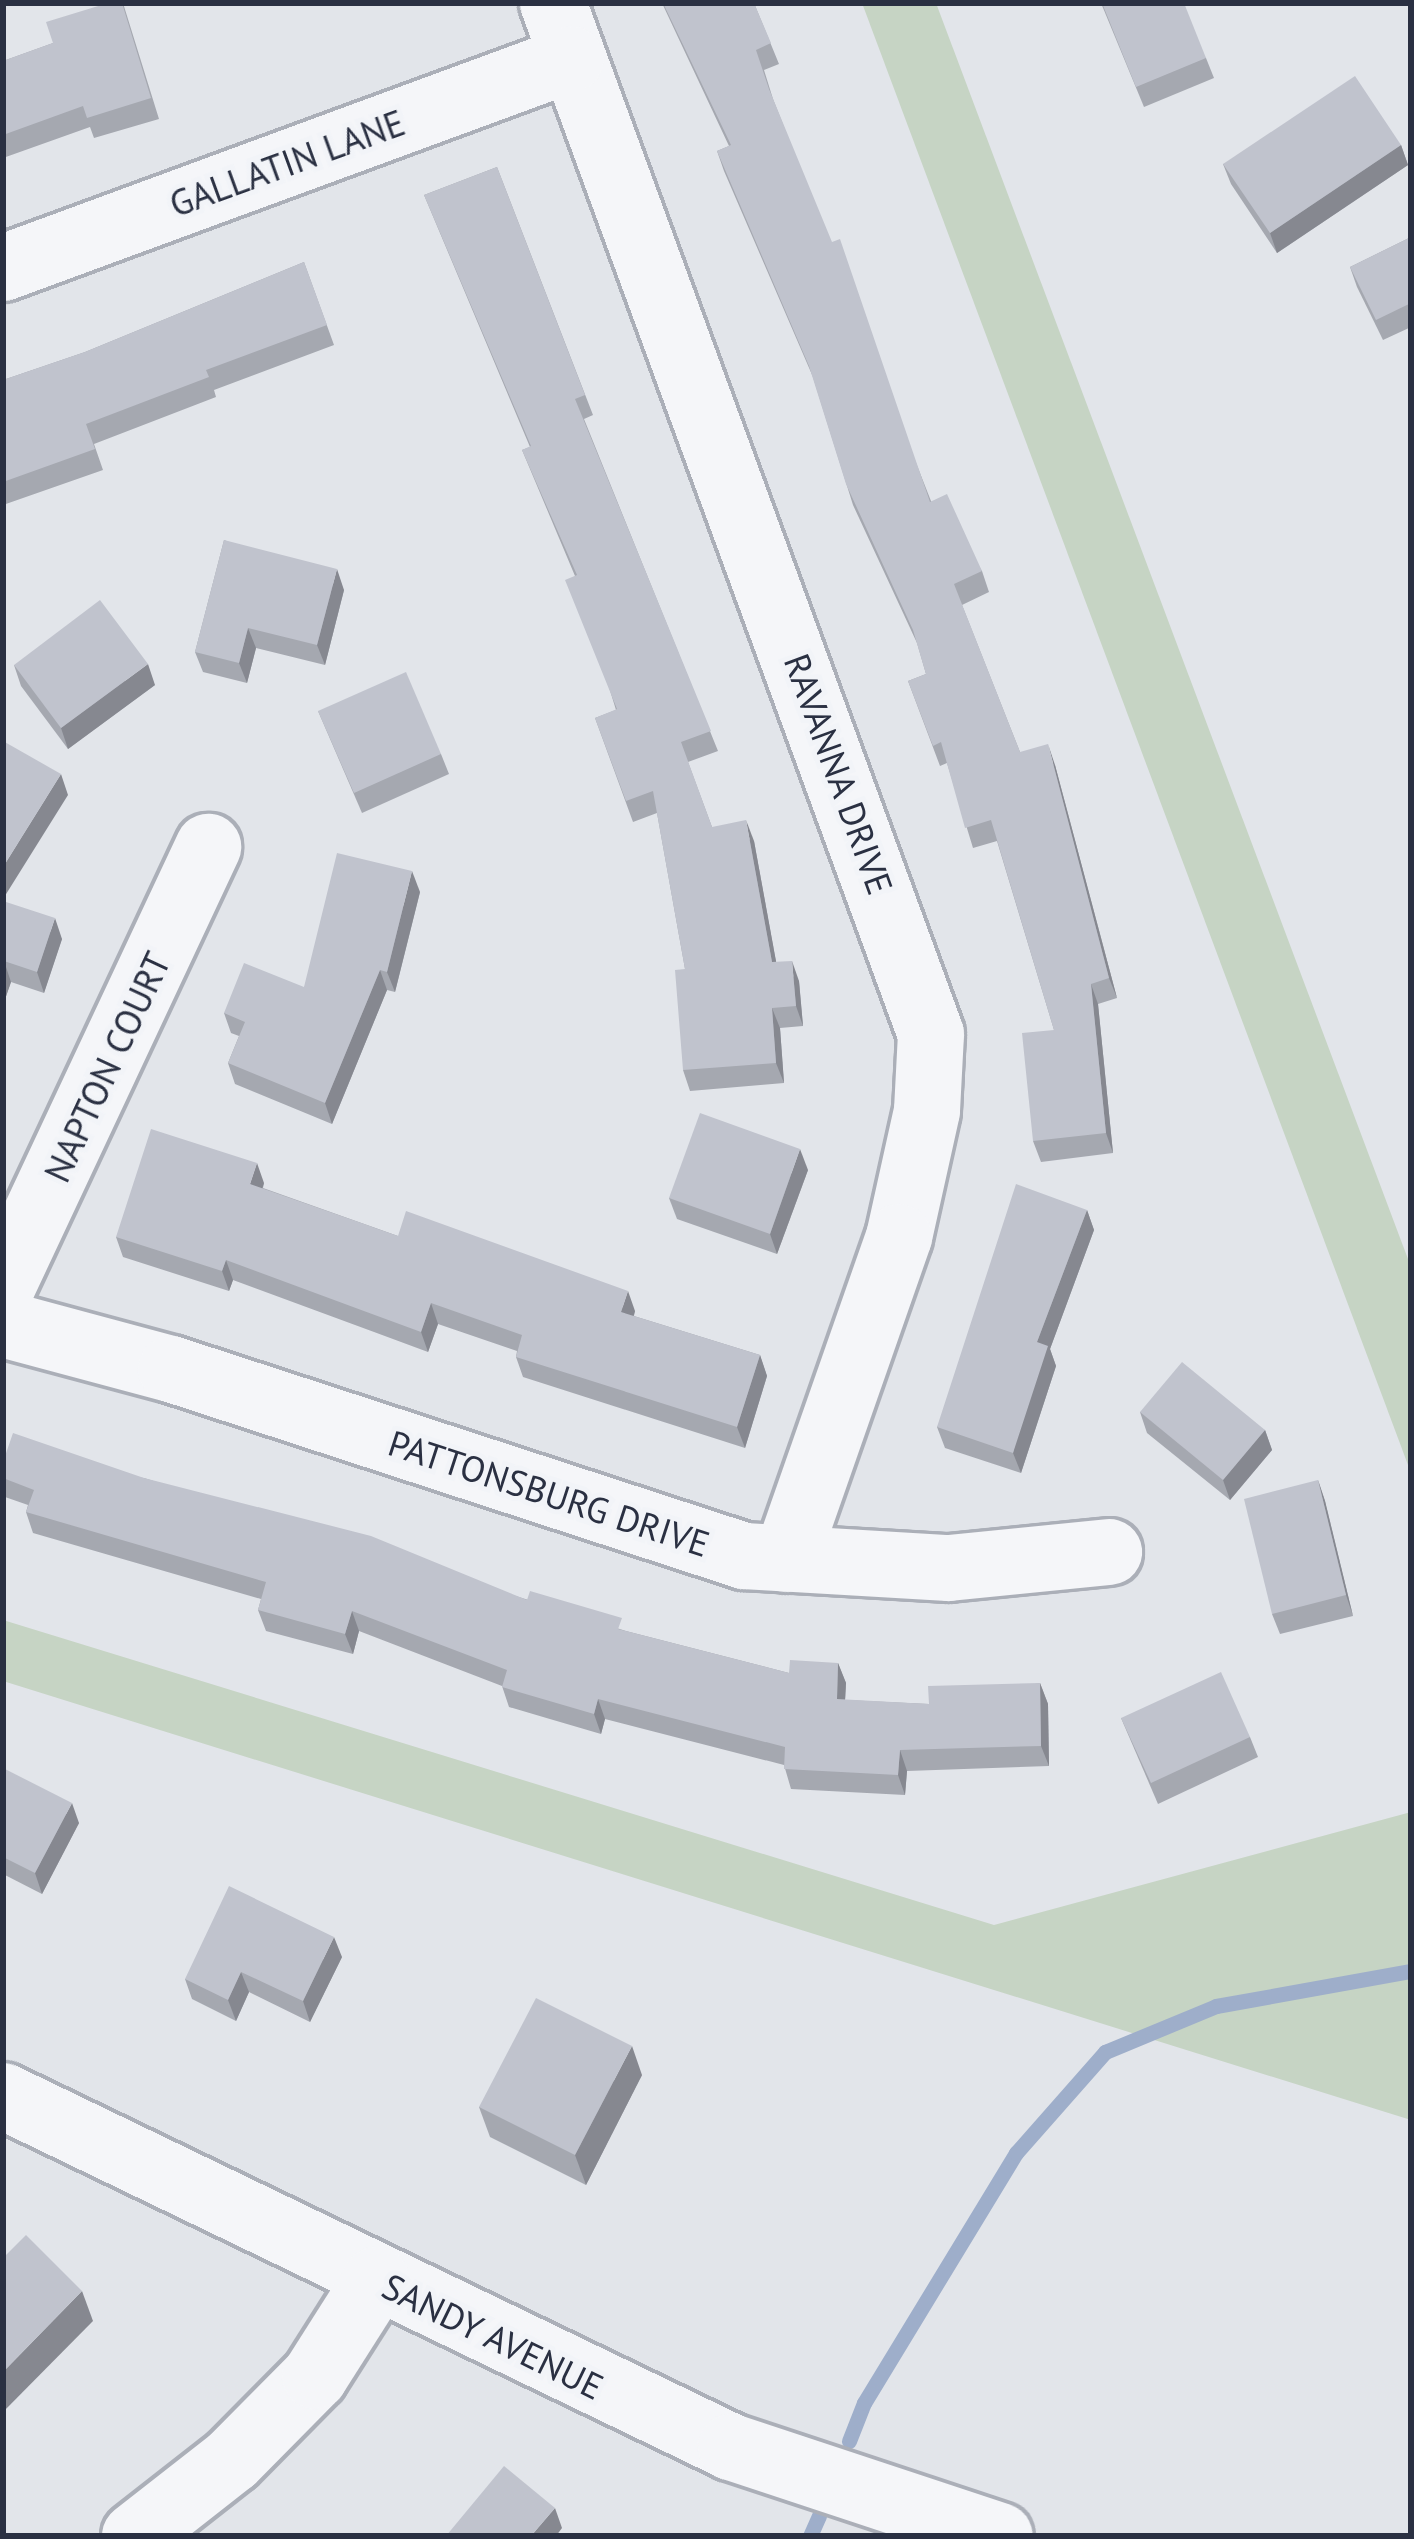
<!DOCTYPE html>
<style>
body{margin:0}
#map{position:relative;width:1414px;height:2539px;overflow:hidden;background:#e2e5ea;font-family:"PT Sans",sans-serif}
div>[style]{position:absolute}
.green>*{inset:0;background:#c6d4c4}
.stream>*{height:15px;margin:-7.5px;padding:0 7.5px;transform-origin:7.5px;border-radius:7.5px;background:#9eaeca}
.roads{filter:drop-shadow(3px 0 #abafb8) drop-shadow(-3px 0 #abafb8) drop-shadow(0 3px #abafb8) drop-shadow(0 -3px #abafb8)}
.minor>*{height:66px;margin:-33px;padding:0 33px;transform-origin:33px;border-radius:33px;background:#f5f6f9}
.wall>*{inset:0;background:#a5a8b0}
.shaded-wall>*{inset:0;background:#868890}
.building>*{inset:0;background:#c0c3cd}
span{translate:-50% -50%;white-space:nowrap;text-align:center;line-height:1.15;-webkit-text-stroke:10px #f2f4f8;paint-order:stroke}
.street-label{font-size:36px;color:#2a3042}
.frame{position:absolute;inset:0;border:6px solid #2a3042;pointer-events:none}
</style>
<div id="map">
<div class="green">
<i style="clip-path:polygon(862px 3px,936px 3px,1411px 1267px,1411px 1473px)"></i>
<i style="clip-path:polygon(3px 1620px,994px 1925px,1411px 1812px,1411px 2120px,3px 1681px)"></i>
</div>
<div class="stream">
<i style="left:849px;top:2441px;width:41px;rotate:-68.5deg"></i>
<i style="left:864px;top:2403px;width:293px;rotate:-58.7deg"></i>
<i style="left:1016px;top:2153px;width:135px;rotate:-48.6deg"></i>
<i style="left:1105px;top:2052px;width:120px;rotate:-22.5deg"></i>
<i style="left:1216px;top:2006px;width:198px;rotate:-10.2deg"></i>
<i style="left:810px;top:2536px;width:22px;rotate:-66deg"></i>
</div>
<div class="roads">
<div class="minor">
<i style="left:553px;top:3px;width:1098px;rotate:69.87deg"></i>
<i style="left:931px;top:1034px;width:77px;rotate:93deg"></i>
<i style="left:927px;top:1111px;width:129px;rotate:102.5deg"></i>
<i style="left:899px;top:1237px;width:341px;rotate:109.3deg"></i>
<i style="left:3px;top:268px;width:605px;rotate:-20.2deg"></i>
<i style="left:3px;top:1285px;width:484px;rotate:-64.9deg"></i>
<i style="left:3px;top:1324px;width:174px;rotate:15deg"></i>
<i style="left:171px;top:1369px;width:603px;rotate:18.07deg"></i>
<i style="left:744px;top:1556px;width:205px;rotate:3.4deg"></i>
<i style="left:949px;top:1568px;width:161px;rotate:-5.7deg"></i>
<i style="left:3px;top:2096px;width:808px;rotate:25.74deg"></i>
<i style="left:731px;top:2447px;width:283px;rotate:18.3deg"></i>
<i style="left:135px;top:2536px;width:123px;rotate:-38.1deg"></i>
<i style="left:232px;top:2460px;width:118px;rotate:-45.3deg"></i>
<i style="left:315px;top:2376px;width:114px;rotate:-57.6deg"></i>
</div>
</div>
<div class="wall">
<i style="clip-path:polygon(123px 3px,159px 119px,94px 138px,90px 127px,3px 158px,3px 61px,53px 43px)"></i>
<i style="clip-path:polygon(662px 3px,754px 3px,779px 64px,764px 70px,773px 99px,931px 501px,982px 571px,989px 592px,962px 605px,1020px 752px,1055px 765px,1117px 998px,1098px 1004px,1113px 1153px,1041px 1162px,1033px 1141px,1054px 1030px,997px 841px,973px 848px,947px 763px,940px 766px,908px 681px,926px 674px,917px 643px,853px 505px,813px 377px,724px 171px,717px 151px,729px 146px)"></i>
<i style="clip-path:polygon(1101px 3px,1206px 58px,1214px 78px,1144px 107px)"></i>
<i style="clip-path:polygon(1401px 145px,1408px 165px,1277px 253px,1231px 184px,1223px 164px)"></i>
<i style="clip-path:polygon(497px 167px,593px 415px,584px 419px,718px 751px,688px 762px,712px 827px,754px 841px,776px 962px,799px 981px,803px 1026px,780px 1028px,784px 1083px,690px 1091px,683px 1070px,685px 969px,657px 813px,633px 822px,595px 718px,616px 710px,575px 576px,522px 450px,530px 447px,424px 195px)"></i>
<i style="clip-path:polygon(1411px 237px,1411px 327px,1383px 340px,1357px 287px,1350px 267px)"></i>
<i style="clip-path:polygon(304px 262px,334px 345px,214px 390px,216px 397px,94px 444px,103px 470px,3px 505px,3px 380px,85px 352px)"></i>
<i style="clip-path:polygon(224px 540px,344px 590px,325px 665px,256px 648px,247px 683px,203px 672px,195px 652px)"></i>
<i style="clip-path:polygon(14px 665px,155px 685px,68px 749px,21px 686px)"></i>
<i style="clip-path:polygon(318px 711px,441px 754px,449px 774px,362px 813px)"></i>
<i style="clip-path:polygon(420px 892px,395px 992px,387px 990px,332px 1124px,235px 1084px,228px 1063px,239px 1036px,231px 1033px,224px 1013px,304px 987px)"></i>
<i style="clip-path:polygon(3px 901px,62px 939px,44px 993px,11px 982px,3px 1005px)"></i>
<i style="clip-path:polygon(808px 1170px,777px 1254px,677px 1219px,669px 1198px)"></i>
<i style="clip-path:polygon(264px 1183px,263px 1188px,398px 1236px,635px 1311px,634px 1316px,760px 1355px,767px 1376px,745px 1448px,523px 1377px,516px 1357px,517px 1351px,438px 1324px,428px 1352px,233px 1280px,229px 1291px,123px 1257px,116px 1237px)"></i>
<i style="clip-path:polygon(1087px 1210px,1094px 1230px,1050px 1349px,1056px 1366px,1021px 1473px,945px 1448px,937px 1427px)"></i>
<i style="clip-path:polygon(1140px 1412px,1265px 1430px,1272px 1450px,1230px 1500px,1147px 1433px)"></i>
<i style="clip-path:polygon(3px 1462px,144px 1478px,626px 1631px,789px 1673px,838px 1663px,846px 1683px,845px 1700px,929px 1704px,1040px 1683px,1048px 1704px,1049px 1766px,907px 1771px,905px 1795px,791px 1789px,784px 1765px,605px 1719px,601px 1734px,509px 1707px,502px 1686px,359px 1631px,353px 1654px,266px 1631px,258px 1610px,261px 1599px,33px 1533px,26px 1512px,28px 1505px,5px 1497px,3px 1491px)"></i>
<i style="clip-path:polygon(1318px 1480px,1325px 1501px,1353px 1616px,1280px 1634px,1272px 1614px)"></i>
<i style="clip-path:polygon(1121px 1718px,1250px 1737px,1258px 1757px,1158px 1804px)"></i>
<i style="clip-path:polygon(3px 1768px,79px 1823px,42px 1894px,3px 1874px)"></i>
<i style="clip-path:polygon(342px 1957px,310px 2022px,249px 1992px,236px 2021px,192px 1999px,185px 1979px)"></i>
<i style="clip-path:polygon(642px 2075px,586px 2185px,490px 2137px,479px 2107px)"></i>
</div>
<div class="shaded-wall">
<i style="clip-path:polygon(1401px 145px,1408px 165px,1277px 253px,1270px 233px)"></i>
<i style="clip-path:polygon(337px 569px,344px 590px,325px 665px,317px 645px)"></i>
<i style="clip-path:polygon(248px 628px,256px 648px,247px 683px,239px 663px)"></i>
<i style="clip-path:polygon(148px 664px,155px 685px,68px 749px,61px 728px)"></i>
<i style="clip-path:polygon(1048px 744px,1055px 765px,1117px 998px,1109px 978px)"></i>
<i style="clip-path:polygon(61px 774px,68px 795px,3px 899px,3px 867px)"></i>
<i style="clip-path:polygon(746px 820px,754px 841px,780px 983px,772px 962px)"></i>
<i style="clip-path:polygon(412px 871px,420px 892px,395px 992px,387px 972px)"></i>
<i style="clip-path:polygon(55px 918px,62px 939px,44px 993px,37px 972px)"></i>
<i style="clip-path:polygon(4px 961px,11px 982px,3px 1005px,3px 963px)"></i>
<i style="clip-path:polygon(792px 961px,799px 981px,803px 1026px,796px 1006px)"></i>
<i style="clip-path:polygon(380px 970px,387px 990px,332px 1124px,325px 1103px)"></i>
<i style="clip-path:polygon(1091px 984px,1098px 1004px,1113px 1153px,1106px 1133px)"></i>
<i style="clip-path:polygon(772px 1008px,780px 1028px,784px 1083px,776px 1063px)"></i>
<i style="clip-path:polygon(800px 1149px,808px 1170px,777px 1254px,770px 1234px)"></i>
<i style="clip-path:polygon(257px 1163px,264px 1183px,257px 1204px,250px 1184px)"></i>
<i style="clip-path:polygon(1087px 1210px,1094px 1230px,1050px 1349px,1056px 1366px,1021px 1473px,1013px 1453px,1037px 1342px)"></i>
<i style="clip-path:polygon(226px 1260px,233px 1280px,229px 1291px,222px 1271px)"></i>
<i style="clip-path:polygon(628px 1291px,635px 1311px,628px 1333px,621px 1312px)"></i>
<i style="clip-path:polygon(431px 1303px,438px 1324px,428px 1352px,421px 1332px)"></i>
<i style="clip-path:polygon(760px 1355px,767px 1376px,745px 1448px,737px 1427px)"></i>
<i style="clip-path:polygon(1265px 1430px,1272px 1450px,1230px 1500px,1223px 1480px)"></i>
<i style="clip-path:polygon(1318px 1480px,1325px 1501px,1353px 1616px,1346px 1595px)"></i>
<i style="clip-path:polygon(352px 1611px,359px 1631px,353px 1654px,345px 1634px)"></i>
<i style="clip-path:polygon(838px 1663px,846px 1683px,844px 1720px,837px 1699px)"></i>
<i style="clip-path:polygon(1040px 1683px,1048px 1704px,1049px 1766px,1041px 1746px)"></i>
<i style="clip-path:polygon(598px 1699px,605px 1719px,601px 1734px,594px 1714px)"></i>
<i style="clip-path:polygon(900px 1750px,907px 1771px,905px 1795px,898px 1775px)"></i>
<i style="clip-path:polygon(72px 1803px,79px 1823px,42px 1894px,35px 1873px)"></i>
<i style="clip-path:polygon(334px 1937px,342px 1957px,310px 2022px,303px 2001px)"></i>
<i style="clip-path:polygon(241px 1972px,249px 1992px,236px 2021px,228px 2000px)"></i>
<i style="clip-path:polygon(632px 2046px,642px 2075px,586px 2185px,575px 2155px)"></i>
<i style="clip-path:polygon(82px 2291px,93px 2321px,3px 2412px,3px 2372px)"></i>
<i style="clip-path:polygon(555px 2508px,562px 2528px,556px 2536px,531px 2536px)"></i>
</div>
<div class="building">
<i style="clip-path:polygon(108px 3px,122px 3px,151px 98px,87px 118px,83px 106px,3px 135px,3px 61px,53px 43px,46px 22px)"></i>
<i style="clip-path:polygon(663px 3px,754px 3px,771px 43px,756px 50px,769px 89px,832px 242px,840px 239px,930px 502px,947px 494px,982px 571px,954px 584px,1020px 752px,1048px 744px,1109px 978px,1091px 984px,1106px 1133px,1033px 1141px,1022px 1033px,1054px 1030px,991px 820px,965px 828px,941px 742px,933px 746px,908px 681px,926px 674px,913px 630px,846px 484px,809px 366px,717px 151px,731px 145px)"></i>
<i style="clip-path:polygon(1102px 3px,1184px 3px,1206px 58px,1136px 87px)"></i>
<i style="clip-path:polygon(1355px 76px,1401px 145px,1270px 233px,1223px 164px)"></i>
<i style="clip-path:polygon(497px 167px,585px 395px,575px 399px,711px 731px,681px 742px,712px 827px,746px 820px,772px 962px,792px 961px,796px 1006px,772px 1008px,776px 1063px,683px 1070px,675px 970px,685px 969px,653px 791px,626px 801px,595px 718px,617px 709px,565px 580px,577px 575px,522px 450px,531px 446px,424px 195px)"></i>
<i style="clip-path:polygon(1411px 237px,1411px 303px,1376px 320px,1350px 267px)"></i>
<i style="clip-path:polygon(304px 262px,327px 325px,206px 370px,209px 377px,86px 424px,95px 449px,3px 482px,3px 380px,85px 352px)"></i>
<i style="clip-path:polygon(224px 540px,337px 569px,317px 645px,248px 628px,239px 663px,195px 652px)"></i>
<i style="clip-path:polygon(100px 600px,148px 664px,61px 728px,14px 665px)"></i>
<i style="clip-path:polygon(406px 672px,441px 754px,354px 793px,318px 711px)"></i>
<i style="clip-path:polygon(3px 741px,61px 774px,3px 867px)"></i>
<i style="clip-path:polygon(337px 853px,412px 871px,387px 972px,380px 970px,325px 1103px,228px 1063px,245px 1022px,224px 1013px,244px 963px,304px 987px)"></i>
<i style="clip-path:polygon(3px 901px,55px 918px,37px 972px,4px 961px,3px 963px)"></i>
<i style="clip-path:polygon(700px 1113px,800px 1149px,770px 1234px,669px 1198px)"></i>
<i style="clip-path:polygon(151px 1129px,257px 1163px,250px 1184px,398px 1236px,406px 1211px,628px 1291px,621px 1312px,760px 1355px,737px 1427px,516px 1357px,522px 1335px,431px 1303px,421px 1332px,226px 1260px,222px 1271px,116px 1237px)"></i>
<i style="clip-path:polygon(1016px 1184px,1087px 1210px,1037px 1342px,1048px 1346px,1013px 1453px,937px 1427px)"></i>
<i style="clip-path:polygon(1182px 1362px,1265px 1430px,1223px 1480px,1140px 1412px)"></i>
<i style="clip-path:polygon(13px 1433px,144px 1478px,371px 1536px,527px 1600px,530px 1591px,622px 1618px,618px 1629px,789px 1673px,790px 1660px,838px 1663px,837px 1699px,929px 1704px,928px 1686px,1040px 1683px,1041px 1746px,900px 1750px,898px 1775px,784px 1769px,785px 1747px,598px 1699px,594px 1714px,502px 1687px,507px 1670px,352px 1611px,345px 1634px,258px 1610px,266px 1582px,26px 1512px,34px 1490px,3px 1478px,3px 1462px)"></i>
<i style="clip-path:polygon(1318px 1480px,1346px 1595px,1272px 1614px,1244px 1499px)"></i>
<i style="clip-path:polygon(1221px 1672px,1250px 1737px,1151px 1783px,1121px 1718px)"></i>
<i style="clip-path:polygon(3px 1768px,72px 1803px,35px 1873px,3px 1857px)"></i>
<i style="clip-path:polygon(229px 1886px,334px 1937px,303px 2001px,241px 1972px,228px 2000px,185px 1979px)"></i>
<i style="clip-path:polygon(536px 1998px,632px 2046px,575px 2155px,479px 2107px)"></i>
<i style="clip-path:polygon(26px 2235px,82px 2291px,3px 2372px,3px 2258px)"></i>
<i style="clip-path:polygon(504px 2466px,555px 2508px,531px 2536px,446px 2536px)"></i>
</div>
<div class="street-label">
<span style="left:287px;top:163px;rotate:-20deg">GALLATIN LANE</span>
<span style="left:839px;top:774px;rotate:70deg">RAVANNA DRIVE</span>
<span style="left:107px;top:1067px;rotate:-65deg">NAPTON COURT</span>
<span style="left:549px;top:1493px;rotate:18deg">PATTONSBURG DRIVE</span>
<span style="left:493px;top:2336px;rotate:26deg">SANDY AVENUE</span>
</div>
<div class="frame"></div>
</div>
